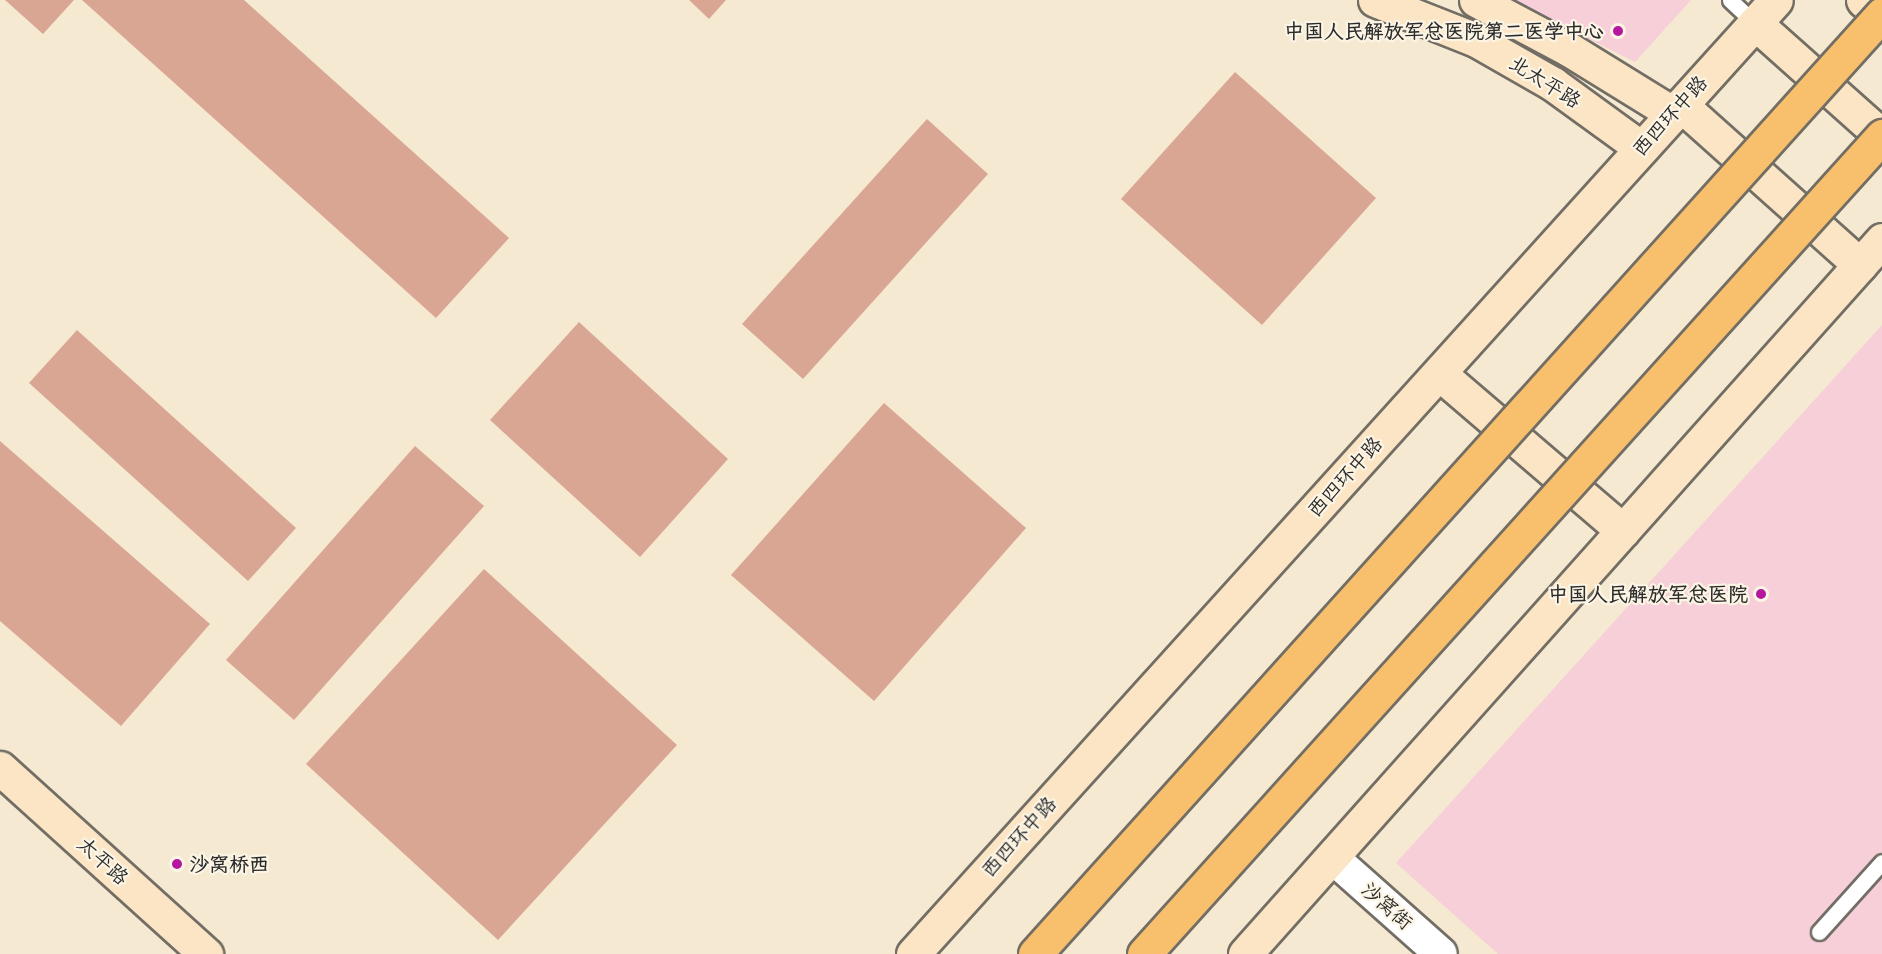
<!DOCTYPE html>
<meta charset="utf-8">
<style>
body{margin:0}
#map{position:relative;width:1882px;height:954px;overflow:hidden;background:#f6e9d1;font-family:"Comic Neue","LXGW WenKai TC",sans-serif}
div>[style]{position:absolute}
.built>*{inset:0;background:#f6cfd8}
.building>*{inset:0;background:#daa694}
.roads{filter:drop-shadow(2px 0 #726e65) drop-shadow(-2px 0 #726e65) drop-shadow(0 2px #726e65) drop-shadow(0 -2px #726e65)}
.lane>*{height:15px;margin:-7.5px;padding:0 7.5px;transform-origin:7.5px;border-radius:7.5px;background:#fff}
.street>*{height:32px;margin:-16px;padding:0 16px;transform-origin:16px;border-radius:16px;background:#fff}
.secondary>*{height:33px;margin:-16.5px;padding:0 16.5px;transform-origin:16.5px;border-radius:16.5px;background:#fce5c4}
.bridges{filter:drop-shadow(2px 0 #726e65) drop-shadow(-2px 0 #726e65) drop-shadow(0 2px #726e65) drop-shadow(0 -2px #726e65)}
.highway-bridge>*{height:33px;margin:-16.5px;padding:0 16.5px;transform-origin:16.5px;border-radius:16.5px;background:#f8bf6c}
.dots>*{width:16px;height:16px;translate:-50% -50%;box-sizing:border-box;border:3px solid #fcf5e5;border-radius:50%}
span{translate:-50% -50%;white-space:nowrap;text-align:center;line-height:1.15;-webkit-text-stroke:4.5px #fcf5e5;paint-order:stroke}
.poi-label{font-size:20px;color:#2b2b2b;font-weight:700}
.right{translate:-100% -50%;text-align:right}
.left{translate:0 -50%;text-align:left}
.street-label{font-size:20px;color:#2b2b2b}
</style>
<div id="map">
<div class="built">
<i style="clip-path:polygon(1511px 0,1691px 0,1635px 62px)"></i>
<i style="clip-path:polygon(1882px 325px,1882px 954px,1498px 954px,1396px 863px)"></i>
</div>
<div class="building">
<i style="clip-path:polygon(5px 0,74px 0,43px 34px)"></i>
<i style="clip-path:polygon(82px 0,244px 0,509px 238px,436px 318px)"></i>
<i style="clip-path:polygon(689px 0,726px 0,709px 19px)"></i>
<i style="clip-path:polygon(1235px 72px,1376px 198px,1262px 325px,1121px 199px)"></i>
<i style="clip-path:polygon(927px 119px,988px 174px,803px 379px,742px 324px)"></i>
<i style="clip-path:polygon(579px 322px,728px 459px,640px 557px,490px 420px)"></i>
<i style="clip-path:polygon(77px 330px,296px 528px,248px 581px,29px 383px)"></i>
<i style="clip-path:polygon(884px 403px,1026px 528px,874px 701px,731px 575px)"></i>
<i style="clip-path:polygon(0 441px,210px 624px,121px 726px,0 621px)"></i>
<i style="clip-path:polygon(415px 446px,484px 506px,294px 720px,226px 660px)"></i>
<i style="clip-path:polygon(484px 569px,677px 745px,498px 940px,306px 764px)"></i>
</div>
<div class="roads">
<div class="lane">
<i style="left:1730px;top:0;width:34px;rotate:43deg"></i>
<i style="left:1819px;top:932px;width:94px;rotate:-48deg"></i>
</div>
<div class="street">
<i style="left:1333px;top:858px;width:144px;rotate:41.6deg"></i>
</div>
<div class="secondary">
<i style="left:1375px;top:0;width:109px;rotate:21.6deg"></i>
<i style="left:1476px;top:40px;width:89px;rotate:29.7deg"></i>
<i style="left:1553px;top:84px;width:109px;rotate:36deg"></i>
<i style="left:1476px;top:0;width:106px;rotate:28deg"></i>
<i style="left:1570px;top:50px;width:120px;rotate:31.7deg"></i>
<i style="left:1863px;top:0;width:25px;rotate:40deg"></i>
<i style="left:1755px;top:23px;width:170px;rotate:41.7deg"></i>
<i style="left:1681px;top:105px;width:240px;rotate:41.8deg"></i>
<i style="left:1440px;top:374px;width:241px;rotate:40.6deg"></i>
<i style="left:0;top:768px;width:278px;rotate:42.1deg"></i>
<i style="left:913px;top:954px;width:1286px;rotate:-47.87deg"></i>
<i style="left:1245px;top:954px;width:957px;rotate:-48.26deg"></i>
</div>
</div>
<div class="bridges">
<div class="highway-bridge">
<i style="left:1035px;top:954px;width:1265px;rotate:-47.98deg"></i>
<i style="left:1144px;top:954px;width:1102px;rotate:-47.94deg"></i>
</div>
</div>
<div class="dots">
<i style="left:1618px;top:31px;background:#b5179e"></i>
<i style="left:1761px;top:594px;background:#b5179e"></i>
<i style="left:177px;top:864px;background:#b5179e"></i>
</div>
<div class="poi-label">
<span class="right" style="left:1604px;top:31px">中国人民解放军总医院第二医学中心</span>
<span class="right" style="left:1748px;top:594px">中国人民解放军总医院</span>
<span class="left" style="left:189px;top:864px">沙窝桥西</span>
</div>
<div class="street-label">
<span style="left:1545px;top:82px;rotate:32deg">北太平路</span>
<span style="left:1670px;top:116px;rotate:-48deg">西四环中路</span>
<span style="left:1345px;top:477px;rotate:-48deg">西四环中路</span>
<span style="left:1019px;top:837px;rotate:-48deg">西四环中路</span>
<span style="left:103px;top:861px;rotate:42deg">太平路</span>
<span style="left:1387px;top:906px;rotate:41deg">沙窝街</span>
</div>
</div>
